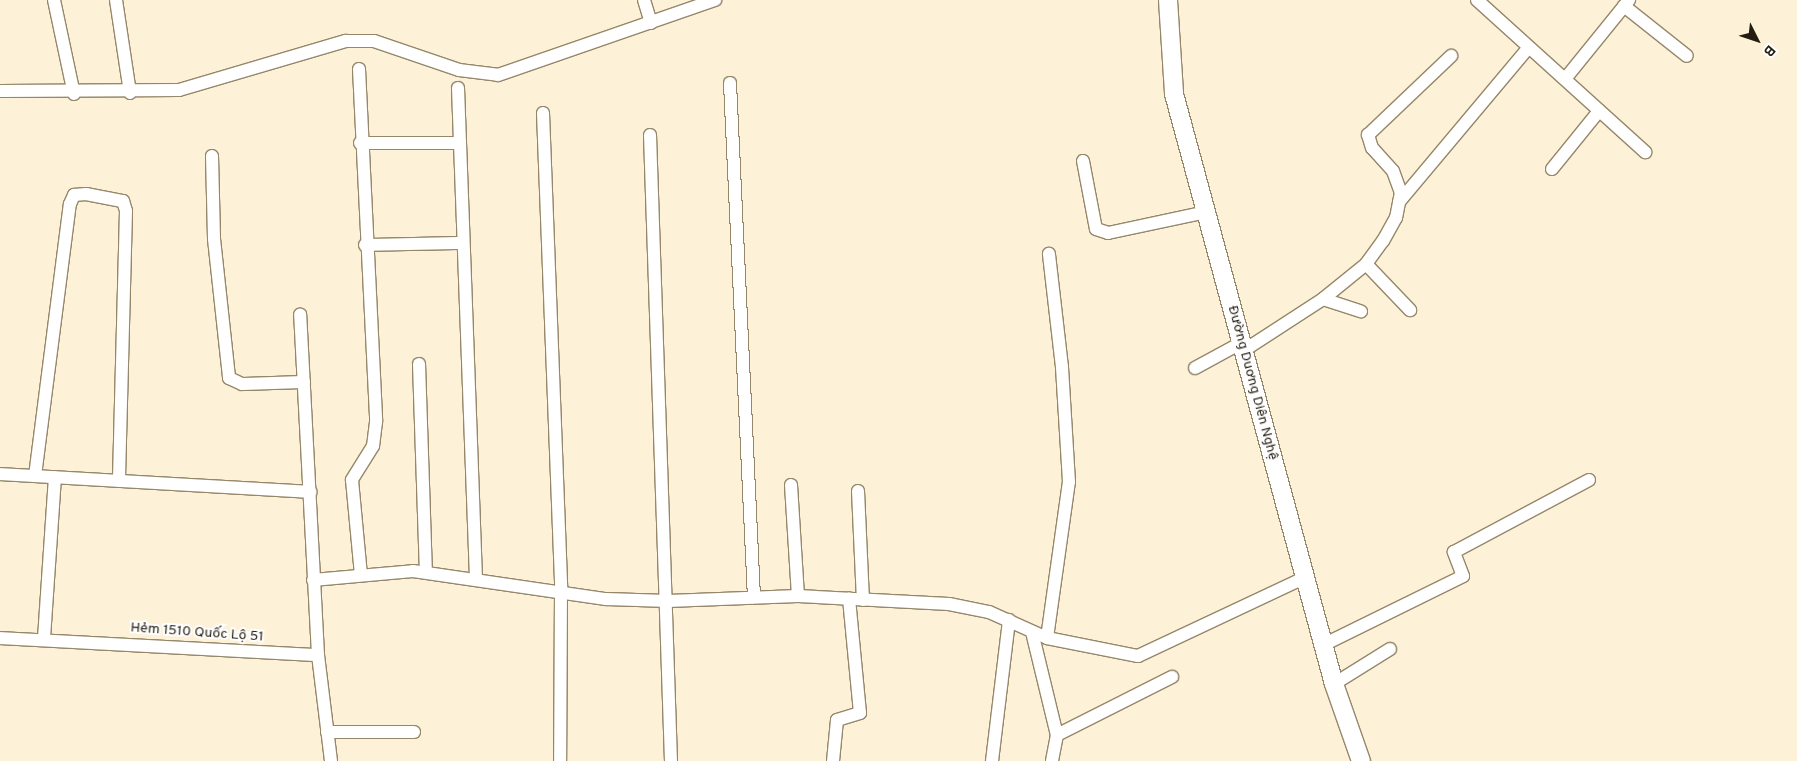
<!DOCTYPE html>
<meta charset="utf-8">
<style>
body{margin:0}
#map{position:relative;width:1797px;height:761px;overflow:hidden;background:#fdf1d7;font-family:Overpass,sans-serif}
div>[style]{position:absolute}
.roads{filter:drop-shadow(1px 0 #95876a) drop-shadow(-1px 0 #95876a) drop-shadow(0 1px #95876a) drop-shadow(0 -1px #95876a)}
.street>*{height:12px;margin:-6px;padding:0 6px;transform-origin:6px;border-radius:6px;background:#fff}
.secondary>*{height:18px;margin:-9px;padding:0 9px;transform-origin:9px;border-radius:9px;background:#fff}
span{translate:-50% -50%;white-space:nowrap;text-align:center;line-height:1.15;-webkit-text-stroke:4px #fff;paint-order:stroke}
.street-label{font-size:14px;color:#231d12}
.north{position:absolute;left:1732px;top:15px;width:50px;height:50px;-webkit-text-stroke:4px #fff;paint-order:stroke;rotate:131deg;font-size:14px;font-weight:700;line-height:20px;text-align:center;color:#231d12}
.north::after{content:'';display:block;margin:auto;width:18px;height:22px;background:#231d12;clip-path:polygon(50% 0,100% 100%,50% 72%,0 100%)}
</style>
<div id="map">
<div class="roads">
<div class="street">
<i style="left:54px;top:0;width:96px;rotate:78deg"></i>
<i style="left:116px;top:0;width:94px;rotate:81.4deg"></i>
<i style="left:644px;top:0;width:24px;rotate:73deg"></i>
<i style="left:1477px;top:0;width:227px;rotate:42.1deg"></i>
<i style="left:1624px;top:6px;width:80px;rotate:38.4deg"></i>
<i style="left:359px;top:69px;width:353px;rotate:87.2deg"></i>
<i style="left:376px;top:422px;width:24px;rotate:97deg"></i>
<i style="left:373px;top:446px;width:40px;rotate:122deg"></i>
<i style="left:352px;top:480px;width:95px;rotate:84.6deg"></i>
<i style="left:1565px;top:79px;width:102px;rotate:-51deg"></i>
<i style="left:730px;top:83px;width:515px;rotate:87.33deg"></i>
<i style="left:458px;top:88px;width:489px;rotate:87.9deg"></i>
<i style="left:0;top:91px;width:179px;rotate:-0.3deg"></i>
<i style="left:179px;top:90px;width:174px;rotate:-16.4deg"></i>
<i style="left:346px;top:41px;width:28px"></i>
<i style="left:374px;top:41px;width:90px;rotate:18.8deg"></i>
<i style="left:459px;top:70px;width:39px;rotate:7deg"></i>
<i style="left:498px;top:75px;width:230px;rotate:-19.1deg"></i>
<i style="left:543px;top:113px;width:479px;rotate:87.8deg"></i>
<i style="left:561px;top:592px;width:169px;rotate:90.3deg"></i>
<i style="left:650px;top:135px;width:626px;rotate:88.08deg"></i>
<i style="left:360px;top:143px;width:100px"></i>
<i style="left:212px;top:156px;width:83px;rotate:88.6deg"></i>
<i style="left:214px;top:239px;width:140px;rotate:83.8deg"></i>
<i style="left:229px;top:378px;width:14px;rotate:25deg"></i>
<i style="left:242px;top:384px;width:62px;rotate:-1.8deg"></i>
<i style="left:1083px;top:161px;width:69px;rotate:79.2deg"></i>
<i style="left:1096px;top:229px;width:13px;rotate:18deg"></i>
<i style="left:1108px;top:233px;width:100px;rotate:-12.1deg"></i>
<i style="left:1552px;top:169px;width:75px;rotate:-51deg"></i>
<i style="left:1399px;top:202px;width:202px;rotate:-50deg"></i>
<i style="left:365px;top:245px;width:98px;rotate:-1.2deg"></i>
<i style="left:1366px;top:264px;width:64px;rotate:46.3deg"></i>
<i style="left:1323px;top:299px;width:40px;rotate:18deg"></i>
<i style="left:1243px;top:351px;width:95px;rotate:-33deg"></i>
<i style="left:1323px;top:299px;width:55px;rotate:-39.1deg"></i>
<i style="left:1366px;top:264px;width:29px;rotate:-54deg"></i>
<i style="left:1383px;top:241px;width:26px;rotate:-61deg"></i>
<i style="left:1396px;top:218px;width:25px;rotate:-79deg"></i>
<i style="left:1401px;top:193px;width:23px;rotate:-110deg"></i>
<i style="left:1393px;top:171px;width:31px;rotate:-132deg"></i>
<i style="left:1372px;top:148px;width:14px;rotate:-107deg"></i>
<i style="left:1368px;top:135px;width:115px;rotate:-43.6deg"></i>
<i style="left:419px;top:364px;width:208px;rotate:88.1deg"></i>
<i style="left:1195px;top:368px;width:52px;rotate:-28.5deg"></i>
<i style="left:0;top:474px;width:311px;rotate:3.3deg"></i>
<i style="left:35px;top:476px;width:274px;rotate:-82.7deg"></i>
<i style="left:70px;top:204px;width:10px;rotate:-66deg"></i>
<i style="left:74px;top:195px;width:12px;rotate:-5deg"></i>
<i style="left:86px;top:194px;width:38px;rotate:11deg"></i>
<i style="left:123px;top:201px;width:10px;rotate:73deg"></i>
<i style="left:126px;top:211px;width:270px;rotate:91.5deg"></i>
<i style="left:791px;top:485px;width:111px;rotate:86.4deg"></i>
<i style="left:858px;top:491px;width:109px;rotate:87.4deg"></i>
<i style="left:313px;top:580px;width:100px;rotate:-5.1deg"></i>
<i style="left:413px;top:571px;width:195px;rotate:8.3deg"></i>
<i style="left:606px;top:599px;width:62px;rotate:1.8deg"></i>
<i style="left:668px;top:601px;width:130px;rotate:-2.2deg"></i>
<i style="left:798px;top:596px;width:151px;rotate:3deg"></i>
<i style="left:949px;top:604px;width:41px;rotate:11.3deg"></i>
<i style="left:989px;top:612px;width:64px;rotate:24.1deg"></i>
<i style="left:1047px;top:638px;width:93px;rotate:11.2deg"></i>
<i style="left:1138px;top:656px;width:183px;rotate:-25.2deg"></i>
<i style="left:1032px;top:632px;width:106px;rotate:76.4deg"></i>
<i style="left:1057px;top:735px;width:26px;rotate:101deg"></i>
<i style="left:0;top:638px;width:318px;rotate:3.1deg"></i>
<i style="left:318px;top:655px;width:341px;rotate:-93deg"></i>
<i style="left:44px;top:638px;width:161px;rotate:-86.1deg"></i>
<i style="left:1047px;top:638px;width:158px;rotate:-82deg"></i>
<i style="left:1069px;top:482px;width:115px;rotate:-93.5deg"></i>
<i style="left:1062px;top:367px;width:114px;rotate:-96.6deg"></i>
<i style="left:1323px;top:645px;width:156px;rotate:-26.2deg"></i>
<i style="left:1463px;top:576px;width:26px;rotate:-111deg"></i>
<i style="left:1454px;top:552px;width:153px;rotate:-28.1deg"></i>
<i style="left:318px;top:655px;width:107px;rotate:83deg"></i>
<i style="left:1334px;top:684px;width:66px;rotate:-32deg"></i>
<i style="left:327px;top:732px;width:87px"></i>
<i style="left:1057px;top:735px;width:129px;rotate:-26.8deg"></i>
<i style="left:833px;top:761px;width:41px;rotate:-84.4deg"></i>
<i style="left:837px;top:720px;width:24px;rotate:-17deg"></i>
<i style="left:860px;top:713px;width:115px;rotate:-95.5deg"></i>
<i style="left:992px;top:761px;width:142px;rotate:-83.1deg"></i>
</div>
<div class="secondary">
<i style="left:1168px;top:0;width:94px;rotate:86.3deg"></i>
<i style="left:1174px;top:94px;width:611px;rotate:74.83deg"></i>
<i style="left:1334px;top:684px;width:82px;rotate:70.7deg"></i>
</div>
</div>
<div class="street-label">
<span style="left:1252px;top:383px;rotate:75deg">Đường Duơng Diên Nghệ</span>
<span style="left:197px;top:633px;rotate:4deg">Hẻm 1510 Quốc Lộ 51</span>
</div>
<div class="north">B</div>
</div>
